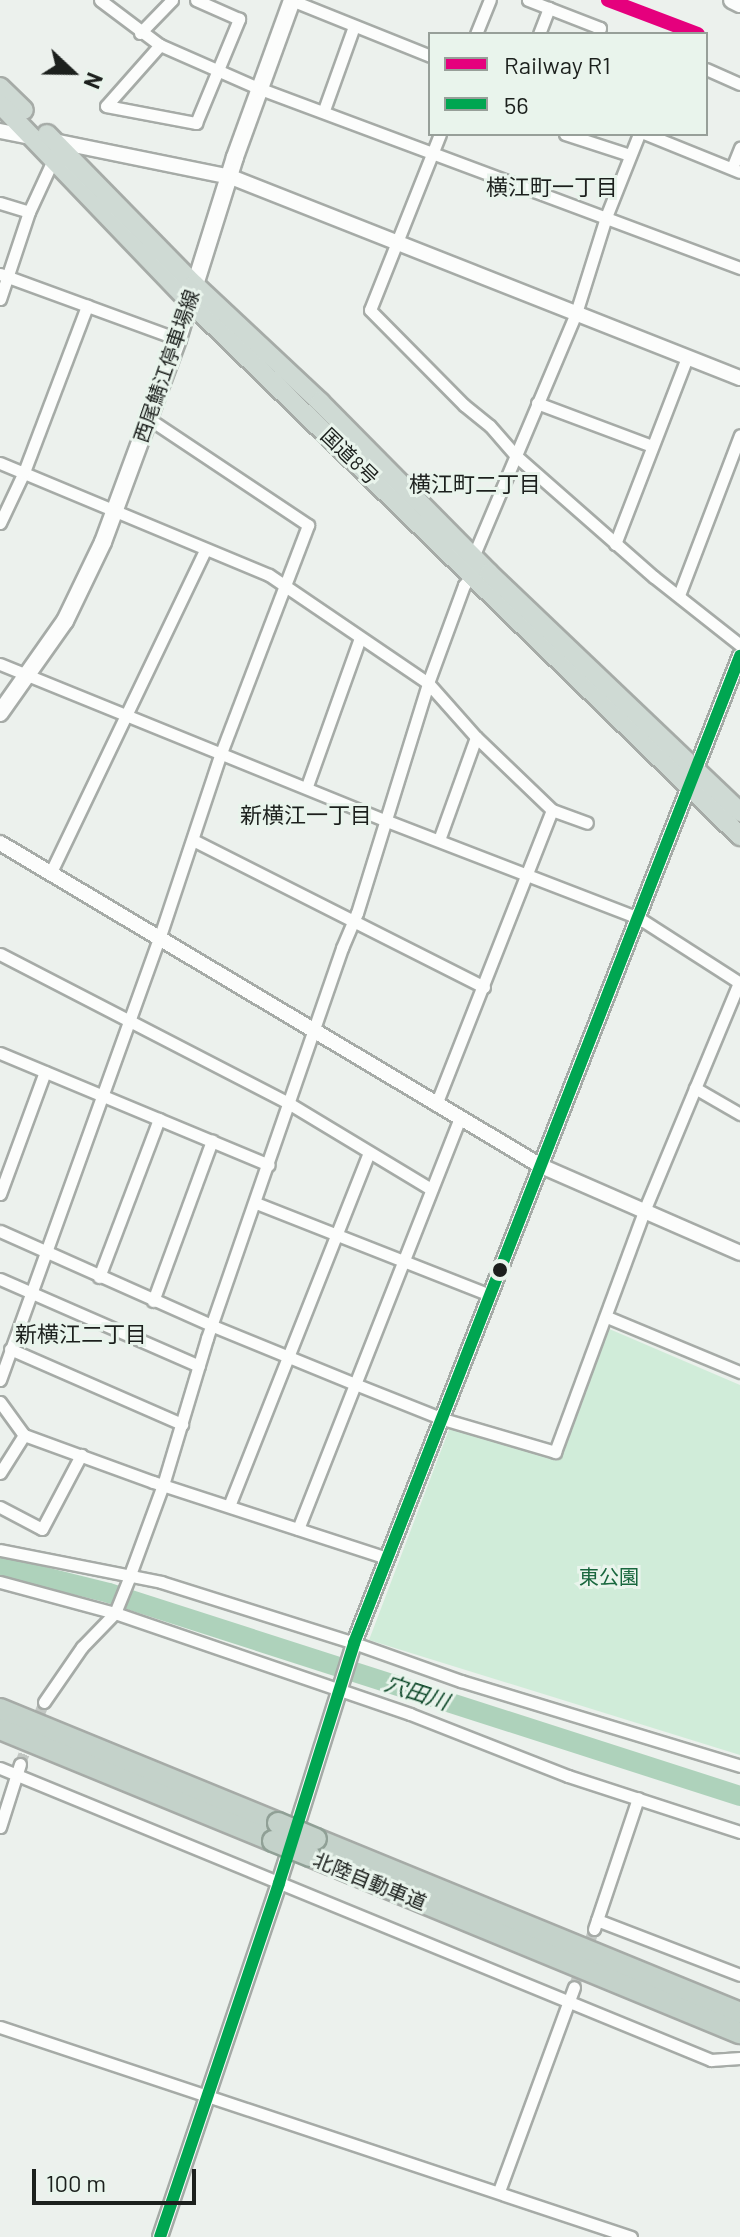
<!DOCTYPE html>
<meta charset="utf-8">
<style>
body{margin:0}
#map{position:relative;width:740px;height:2237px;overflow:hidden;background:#ecf1ed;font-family:Barlow,"Noto Sans JP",sans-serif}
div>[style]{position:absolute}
.green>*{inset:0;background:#d0ecd9}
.river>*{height:20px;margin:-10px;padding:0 10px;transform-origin:10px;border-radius:10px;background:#aed2bb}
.minor-tunnel>*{height:11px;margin-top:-5.5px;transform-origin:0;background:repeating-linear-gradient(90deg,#c2c7c3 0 11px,transparent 0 16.5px)}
.roads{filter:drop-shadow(2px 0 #a6aba7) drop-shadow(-2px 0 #a6aba7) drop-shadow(0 2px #a6aba7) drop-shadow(0 -2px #a6aba7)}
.minor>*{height:11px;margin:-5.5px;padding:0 5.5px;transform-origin:5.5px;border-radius:5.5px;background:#fcfdfc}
.tertiary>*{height:14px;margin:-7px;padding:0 7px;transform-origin:7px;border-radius:7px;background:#fcfdfc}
.secondary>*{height:16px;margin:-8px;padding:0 8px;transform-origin:8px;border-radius:8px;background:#fcfdfc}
.trunk>*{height:18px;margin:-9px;padding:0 9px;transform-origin:9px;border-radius:9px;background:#cfdad4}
.motorway>*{height:20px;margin:-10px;padding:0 10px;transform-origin:10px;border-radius:10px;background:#c4d2ca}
.bridges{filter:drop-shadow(2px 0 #90a096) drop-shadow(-2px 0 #90a096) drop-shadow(0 2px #90a096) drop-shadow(0 -2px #90a096)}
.motorway-bridge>*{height:20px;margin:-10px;padding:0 10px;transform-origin:10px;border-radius:10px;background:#c4d2ca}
.bus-1>*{height:12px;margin:-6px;padding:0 6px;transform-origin:6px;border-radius:6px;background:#00a651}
.rail-1>*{height:14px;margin:-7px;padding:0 7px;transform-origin:7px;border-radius:7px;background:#e5007d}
.dots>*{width:22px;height:22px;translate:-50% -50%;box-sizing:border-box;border:4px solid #e9f4ec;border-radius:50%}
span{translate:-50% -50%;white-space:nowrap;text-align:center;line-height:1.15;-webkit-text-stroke:6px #e9f4ec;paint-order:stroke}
.street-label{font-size:20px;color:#1c201d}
.park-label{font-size:20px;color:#19673e}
.neighbourhood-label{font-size:22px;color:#1c201d}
.water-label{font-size:22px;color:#104a2b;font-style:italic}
.legend{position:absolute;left:428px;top:32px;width:280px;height:104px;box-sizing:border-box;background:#e9f4ec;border:2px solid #979f99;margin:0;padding:10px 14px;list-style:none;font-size:24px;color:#1c201d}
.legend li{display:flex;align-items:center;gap:16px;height:40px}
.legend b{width:40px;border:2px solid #979f99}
.north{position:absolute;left:32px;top:32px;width:80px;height:80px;-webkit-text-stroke:6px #e9f4ec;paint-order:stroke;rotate:112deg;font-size:22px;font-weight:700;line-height:32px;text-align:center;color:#1c201d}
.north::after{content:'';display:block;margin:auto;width:28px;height:36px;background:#1c201d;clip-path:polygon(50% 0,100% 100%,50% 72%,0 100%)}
.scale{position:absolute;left:32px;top:2169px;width:164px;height:36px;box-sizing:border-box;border:4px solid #1c201d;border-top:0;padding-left:10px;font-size:24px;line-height:28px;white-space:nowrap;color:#1c201d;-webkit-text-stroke:6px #e9f4ec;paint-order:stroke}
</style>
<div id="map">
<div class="green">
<i style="clip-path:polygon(607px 1328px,740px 1385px,740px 1755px,369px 1640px,450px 1427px,555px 1456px)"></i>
</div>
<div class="river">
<i style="left:0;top:1566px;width:112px;rotate:13.9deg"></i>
<i style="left:109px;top:1593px;width:663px;rotate:17.83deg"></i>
</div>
<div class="minor-tunnel">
<i style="left:20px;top:1764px;width:66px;rotate:-68.8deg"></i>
<i style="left:574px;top:1987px;width:61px;rotate:-71deg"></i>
</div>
<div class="roads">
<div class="minor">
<i style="left:100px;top:0;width:75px;rotate:36.9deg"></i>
<i style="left:160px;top:45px;width:107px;rotate:23.7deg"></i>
<i style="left:258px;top:88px;width:515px;rotate:20.48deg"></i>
<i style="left:291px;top:0;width:150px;rotate:21.9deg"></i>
<i style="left:528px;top:0;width:77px;rotate:21.3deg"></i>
<i style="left:600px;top:28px;width:6px;rotate:108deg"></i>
<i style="left:140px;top:33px;width:46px;rotate:-45.9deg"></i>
<i style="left:476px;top:34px;width:37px;rotate:-68deg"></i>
<i style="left:539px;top:34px;width:28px;rotate:-69deg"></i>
<i style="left:160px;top:45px;width:81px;rotate:131.5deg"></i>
<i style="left:106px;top:106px;width:92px;rotate:10.7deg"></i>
<i style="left:196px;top:123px;width:113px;rotate:-67.5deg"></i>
<i style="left:239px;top:19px;width:47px;rotate:-156.2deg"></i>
<i style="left:706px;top:69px;width:37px;rotate:24deg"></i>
<i style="left:324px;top:110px;width:89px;rotate:-70.3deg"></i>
<i style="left:440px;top:134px;width:189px;rotate:111.7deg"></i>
<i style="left:370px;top:310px;width:134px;rotate:45.3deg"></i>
<i style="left:464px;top:405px;width:33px;rotate:39deg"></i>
<i style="left:490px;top:426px;width:38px;rotate:49deg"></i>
<i style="left:515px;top:455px;width:185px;rotate:41.3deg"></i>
<i style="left:654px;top:577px;width:110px;rotate:38.3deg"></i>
<i style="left:565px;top:134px;width:68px;rotate:17.9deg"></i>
<i style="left:646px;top:134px;width:101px;rotate:22deg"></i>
<i style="left:732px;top:168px;width:22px;rotate:-68deg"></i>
<i style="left:0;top:203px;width:30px;rotate:17deg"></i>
<i style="left:0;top:274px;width:189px;rotate:20.1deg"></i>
<i style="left:0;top:299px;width:92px;rotate:-71.6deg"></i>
<i style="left:29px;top:212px;width:60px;rotate:-65.2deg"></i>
<i style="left:537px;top:403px;width:123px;rotate:20.5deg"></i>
<i style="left:0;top:463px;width:291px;rotate:22.6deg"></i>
<i style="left:269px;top:575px;width:192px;rotate:34.2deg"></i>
<i style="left:428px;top:683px;width:72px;rotate:48.4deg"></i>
<i style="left:476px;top:737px;width:105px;rotate:43.8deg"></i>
<i style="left:552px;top:810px;width:317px;rotate:111.5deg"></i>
<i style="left:0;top:523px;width:56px;rotate:-64.8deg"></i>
<i style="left:24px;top:472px;width:178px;rotate:-69.2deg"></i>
<i style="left:615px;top:544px;width:200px;rotate:-68.9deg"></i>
<i style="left:473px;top:557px;width:265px;rotate:-67.1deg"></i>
<i style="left:576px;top:313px;width:101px;rotate:-72.6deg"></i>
<i style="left:606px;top:217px;width:89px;rotate:-68.3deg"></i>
<i style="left:679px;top:595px;width:171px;rotate:-69.1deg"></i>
<i style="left:0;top:664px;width:418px;rotate:22.1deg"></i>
<i style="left:387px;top:821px;width:270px;rotate:21.1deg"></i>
<i style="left:639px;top:918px;width:120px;rotate:32.8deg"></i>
<i style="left:307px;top:786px;width:157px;rotate:-70.3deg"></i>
<i style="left:552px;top:810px;width:37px;rotate:20deg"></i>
<i style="left:193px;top:840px;width:326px;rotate:26.8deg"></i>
<i style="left:439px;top:840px;width:109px;rotate:-70.2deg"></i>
<i style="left:50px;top:874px;width:359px;rotate:-64.4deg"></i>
<i style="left:0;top:954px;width:326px;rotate:27.3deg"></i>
<i style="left:290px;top:1104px;width:165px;rotate:31.1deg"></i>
<i style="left:0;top:1053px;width:291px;rotate:22.6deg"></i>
<i style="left:695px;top:1088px;width:52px;rotate:30deg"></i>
<i style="left:0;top:1194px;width:130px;rotate:-69.8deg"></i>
<i style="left:256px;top:1203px;width:251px;rotate:21.5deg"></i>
<i style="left:0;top:1231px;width:233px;rotate:24deg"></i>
<i style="left:213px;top:1326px;width:153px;rotate:22.2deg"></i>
<i style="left:355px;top:1384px;width:95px;rotate:21.7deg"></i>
<i style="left:443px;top:1419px;width:117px;rotate:16.4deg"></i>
<i style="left:555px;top:1452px;width:257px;rotate:-69.7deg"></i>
<i style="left:644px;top:1211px;width:247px;rotate:-67.4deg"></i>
<i style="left:99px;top:1277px;width:169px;rotate:-69.2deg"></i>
<i style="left:0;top:1279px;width:217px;rotate:23.6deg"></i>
<i style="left:153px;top:1301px;width:171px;rotate:-69.8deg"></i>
<i style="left:607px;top:1317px;width:144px;rotate:22.5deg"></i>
<i style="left:10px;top:1349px;width:188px;rotate:23.6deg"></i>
<i style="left:0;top:1380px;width:469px;rotate:-70.2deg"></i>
<i style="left:159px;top:939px;width:196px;rotate:-71.6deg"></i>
<i style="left:221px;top:753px;width:244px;rotate:-69.1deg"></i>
<i style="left:308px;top:525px;width:191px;rotate:-146.3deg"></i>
<i style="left:0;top:1402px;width:41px;rotate:54deg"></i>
<i style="left:24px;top:1435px;width:137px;rotate:20deg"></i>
<i style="left:153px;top:1482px;width:246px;rotate:18deg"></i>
<i style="left:0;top:1473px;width:45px;rotate:-57.7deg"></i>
<i style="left:229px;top:1506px;width:380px;rotate:-68.4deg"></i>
<i style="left:0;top:1507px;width:47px;rotate:27.6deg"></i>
<i style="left:42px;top:1529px;width:84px;rotate:-62.2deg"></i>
<i style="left:298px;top:1529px;width:440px;rotate:-68.5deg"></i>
<i style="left:0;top:1550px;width:164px;rotate:11.2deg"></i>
<i style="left:161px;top:1582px;width:202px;rotate:17.5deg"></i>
<i style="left:354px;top:1643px;width:114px;rotate:19.6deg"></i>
<i style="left:461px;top:1681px;width:292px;rotate:16.9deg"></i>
<i style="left:0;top:1582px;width:119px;rotate:15.1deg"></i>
<i style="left:115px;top:1613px;width:312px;rotate:18.9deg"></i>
<i style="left:410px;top:1714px;width:170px;rotate:21.4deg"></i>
<i style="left:568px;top:1776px;width:181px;rotate:18deg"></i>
<i style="left:44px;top:1702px;width:67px;rotate:-55.4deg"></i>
<i style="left:82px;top:1647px;width:47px;rotate:-45.9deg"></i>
<i style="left:115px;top:1613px;width:35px;rotate:-68deg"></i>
<i style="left:128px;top:1580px;width:101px;rotate:-69.8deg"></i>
<i style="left:163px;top:1485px;width:153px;rotate:-73.3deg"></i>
<i style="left:207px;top:1338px;width:413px;rotate:-70.9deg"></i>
<i style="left:342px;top:948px;width:38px;rotate:-67deg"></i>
<i style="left:357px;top:913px;width:241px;rotate:-72.8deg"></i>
<i style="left:428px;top:683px;width:104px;rotate:-69.8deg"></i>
<i style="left:464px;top:585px;width:13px;rotate:-48deg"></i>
<i style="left:0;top:1768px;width:769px;rotate:22.33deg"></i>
<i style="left:711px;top:2060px;width:29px;rotate:-4deg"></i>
<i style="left:0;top:1827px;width:66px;rotate:-72.4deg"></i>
<i style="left:597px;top:1920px;width:153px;rotate:21deg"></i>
<i style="left:594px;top:1929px;width:138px;rotate:-71.4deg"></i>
<i style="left:0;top:2027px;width:665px;rotate:18.41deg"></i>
<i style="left:499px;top:2191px;width:217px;rotate:-69.8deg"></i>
</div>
<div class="tertiary">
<i style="left:0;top:131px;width:36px;rotate:11deg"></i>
<i style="left:54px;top:141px;width:181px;rotate:11.5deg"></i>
<i style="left:231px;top:177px;width:547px;rotate:21.55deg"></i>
<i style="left:0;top:843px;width:630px;rotate:30.84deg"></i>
<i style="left:541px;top:1166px;width:217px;rotate:23.6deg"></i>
<i style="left:160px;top:2237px;width:373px;rotate:-71.4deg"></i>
<i style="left:279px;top:1883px;width:251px;rotate:-72.6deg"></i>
<i style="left:354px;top:1643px;width:1060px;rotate:-68.64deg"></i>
</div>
<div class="secondary">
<i style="left:732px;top:0;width:9px;rotate:27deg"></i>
<i style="left:0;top:713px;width:113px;rotate:-54.8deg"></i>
<i style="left:65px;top:621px;width:88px;rotate:-64.3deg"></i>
<i style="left:103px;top:542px;width:216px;rotate:-69.7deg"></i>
<i style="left:178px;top:339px;width:191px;rotate:-72.6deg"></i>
<i style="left:235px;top:157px;width:167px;rotate:-70deg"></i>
</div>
<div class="trunk">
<i style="left:0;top:87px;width:33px;rotate:44deg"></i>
<i style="left:0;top:104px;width:274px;rotate:46.2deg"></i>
<i style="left:190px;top:302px;width:767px;rotate:44.15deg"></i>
<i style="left:47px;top:134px;width:210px;rotate:45.6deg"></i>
<i style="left:194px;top:284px;width:173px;rotate:43.1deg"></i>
<i style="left:320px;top:402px;width:240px;rotate:45.3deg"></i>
<i style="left:489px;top:573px;width:347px;rotate:43.6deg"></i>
</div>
<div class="motorway">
<i style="left:0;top:1709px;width:300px;rotate:22.3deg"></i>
<i style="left:0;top:1729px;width:295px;rotate:22.3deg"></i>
<i style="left:316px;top:1839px;width:458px;rotate:22.3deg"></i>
<i style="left:310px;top:1856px;width:465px;rotate:22.4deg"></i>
</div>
</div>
<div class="bridges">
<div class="motorway-bridge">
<i style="left:278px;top:1823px;width:41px;rotate:22.8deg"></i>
<i style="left:273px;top:1841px;width:40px;rotate:22deg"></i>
</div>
</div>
<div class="bus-1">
<i style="left:160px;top:2237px;width:373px;rotate:-71.4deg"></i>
<i style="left:279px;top:1883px;width:251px;rotate:-72.6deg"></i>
<i style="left:354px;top:1643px;width:1060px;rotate:-68.64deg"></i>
</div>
<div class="rail-1">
<i style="left:608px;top:0;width:96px;rotate:20.7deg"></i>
</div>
<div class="dots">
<i style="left:500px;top:1270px;background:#1c201d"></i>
</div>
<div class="street-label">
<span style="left:166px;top:366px;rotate:-71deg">西尾鯖江停車場線</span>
<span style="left:350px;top:456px;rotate:44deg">国道8号</span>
<span style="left:370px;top:1881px;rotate:22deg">北陸自動車道</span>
</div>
<div class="park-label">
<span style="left:609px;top:1576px">東公園</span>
</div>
<div class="neighbourhood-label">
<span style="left:552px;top:187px">横江町一丁目</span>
<span style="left:475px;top:484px">横江町二丁目</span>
<span style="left:306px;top:815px">新横江一丁目</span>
<span style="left:81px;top:1334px">新横江二丁目</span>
</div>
<div class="water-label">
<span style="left:417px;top:1692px;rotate:18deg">穴田川</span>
</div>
<ul class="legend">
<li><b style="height:10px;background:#e5007d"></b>Railway R1</li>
<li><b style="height:10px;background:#00a651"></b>56</li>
</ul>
<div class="north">N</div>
<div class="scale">100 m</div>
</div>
